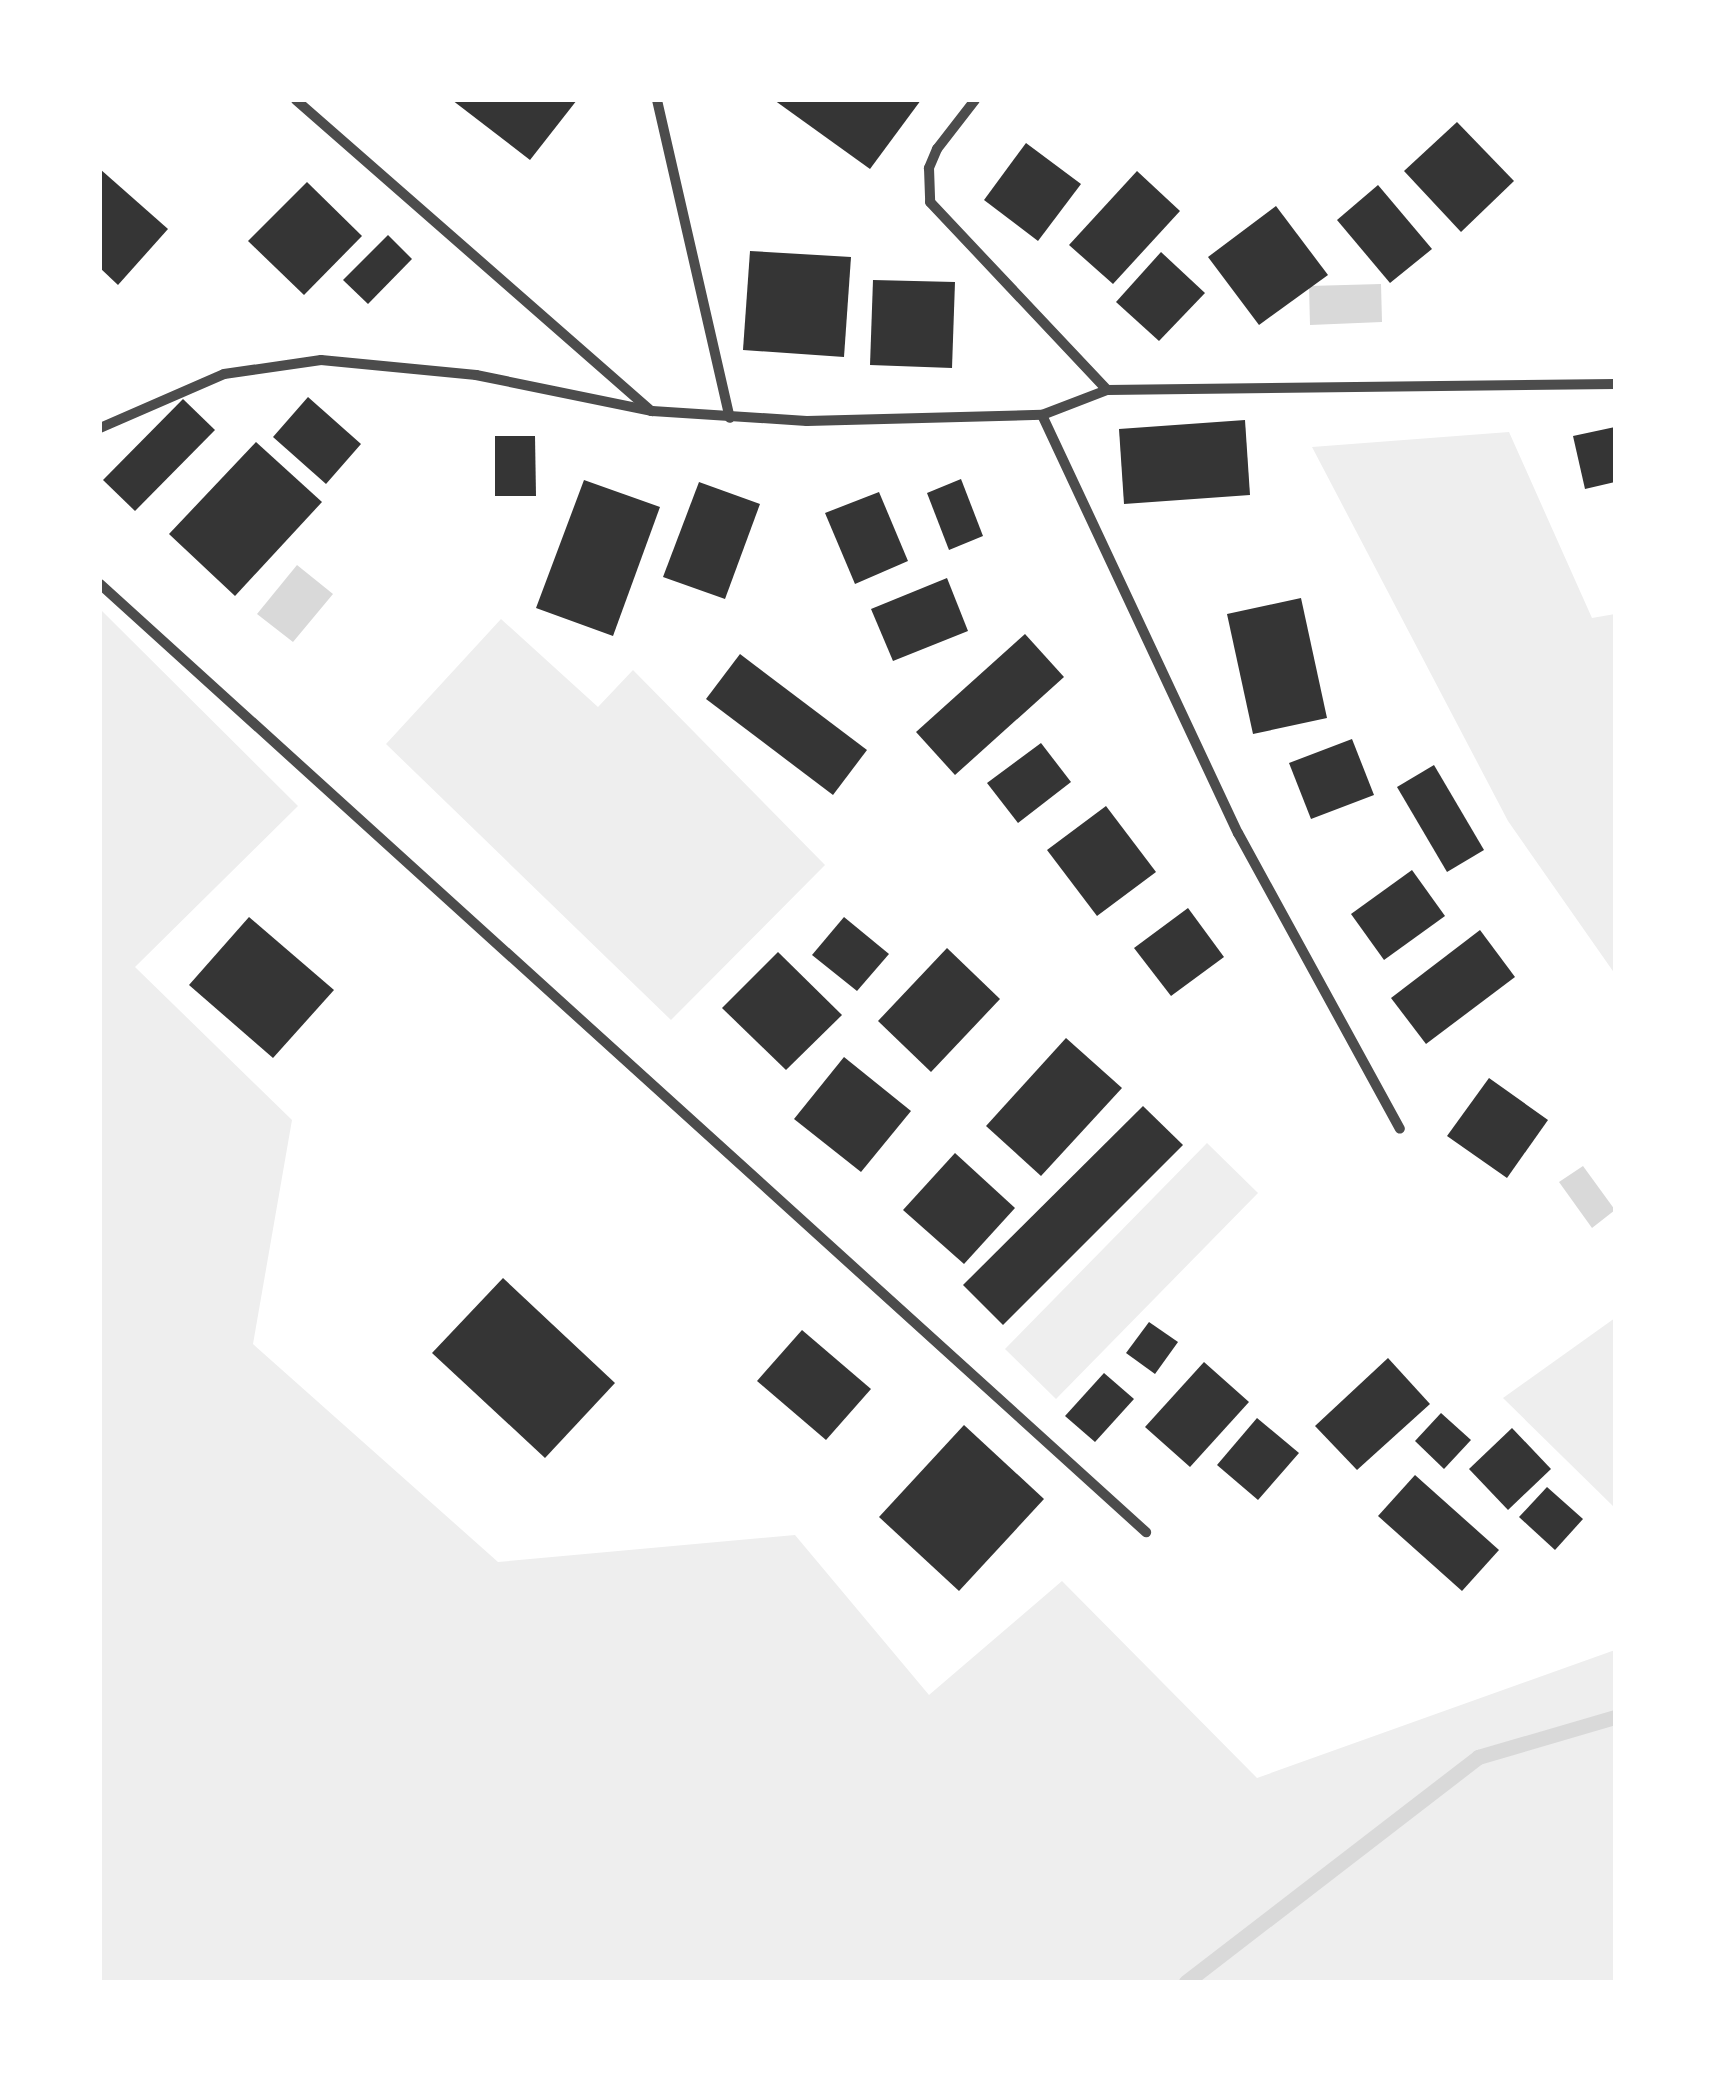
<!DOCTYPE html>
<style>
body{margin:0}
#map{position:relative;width:1715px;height:2082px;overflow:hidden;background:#fff;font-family:Lato,sans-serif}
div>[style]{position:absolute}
.green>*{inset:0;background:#eee}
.water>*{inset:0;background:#d9d9d9}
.stream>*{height:15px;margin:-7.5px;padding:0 7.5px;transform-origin:7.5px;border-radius:7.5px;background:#d9d9d9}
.building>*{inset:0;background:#353535}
.minor>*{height:10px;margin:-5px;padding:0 5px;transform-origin:5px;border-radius:5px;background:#4c4c4c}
span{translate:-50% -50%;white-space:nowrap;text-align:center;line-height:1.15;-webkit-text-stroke:8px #fff;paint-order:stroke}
.frame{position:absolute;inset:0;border:102px solid #fff;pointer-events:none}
</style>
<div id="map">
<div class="green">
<i style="clip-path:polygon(1509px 432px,1592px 618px,1615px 614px,1615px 974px,1508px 821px,1312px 447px)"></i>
<i style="clip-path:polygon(100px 609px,298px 806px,135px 967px,292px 1120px,253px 1344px,498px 1562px,795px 1535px,929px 1695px,1062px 1581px,1257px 1778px,1615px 1650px,1615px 1982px,100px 1982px)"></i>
<i style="clip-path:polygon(501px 619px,598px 707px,633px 670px,825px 865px,671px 1020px,386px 744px)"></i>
<i style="clip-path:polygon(1207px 1143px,1258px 1193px,1056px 1399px,1005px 1349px)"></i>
<i style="clip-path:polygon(1615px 1318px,1615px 1508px,1503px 1398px)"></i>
</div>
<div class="water">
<i style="clip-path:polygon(1381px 284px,1382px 322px,1310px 325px,1309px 286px)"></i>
<i style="clip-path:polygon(297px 565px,333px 594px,293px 642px,257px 614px)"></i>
<i style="clip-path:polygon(1583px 1166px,1615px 1210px,1592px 1228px,1559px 1182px)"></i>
</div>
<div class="stream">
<i style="left:1186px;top:1982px;width:369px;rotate:-37.6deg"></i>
<i style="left:1478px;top:1757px;width:143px;rotate:-16.3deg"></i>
</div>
<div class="building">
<i style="clip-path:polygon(452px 100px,577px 100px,530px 160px)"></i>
<i style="clip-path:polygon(774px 100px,921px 100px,870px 169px)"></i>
<i style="clip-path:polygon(1457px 122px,1514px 181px,1461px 232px,1404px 171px)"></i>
<i style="clip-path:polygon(1026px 143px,1081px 184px,1038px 241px,984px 200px)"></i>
<i style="clip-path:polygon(100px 169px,168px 229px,118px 285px,100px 268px)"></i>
<i style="clip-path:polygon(1137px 171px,1180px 211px,1113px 284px,1069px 245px)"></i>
<i style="clip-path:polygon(307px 182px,362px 236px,304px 295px,248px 241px)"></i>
<i style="clip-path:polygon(1378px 185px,1432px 249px,1390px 283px,1337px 220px)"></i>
<i style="clip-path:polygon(1276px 206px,1328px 275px,1259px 325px,1208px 257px)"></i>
<i style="clip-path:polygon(388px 235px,412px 259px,368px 304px,343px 280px)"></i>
<i style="clip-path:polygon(750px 251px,851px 257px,844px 357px,743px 350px)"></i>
<i style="clip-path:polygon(1161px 252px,1205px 293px,1159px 341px,1116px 302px)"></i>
<i style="clip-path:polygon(873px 280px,955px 282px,952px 368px,870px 365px)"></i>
<i style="clip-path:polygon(308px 397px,361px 444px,326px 484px,273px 437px)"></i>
<i style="clip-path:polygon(183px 399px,215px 430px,135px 511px,103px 480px)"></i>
<i style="clip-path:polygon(1245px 420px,1250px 495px,1124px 504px,1119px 429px)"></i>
<i style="clip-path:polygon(1615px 427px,1615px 482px,1585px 489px,1573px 436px)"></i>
<i style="clip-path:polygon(495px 436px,535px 436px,536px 496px,495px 496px)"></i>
<i style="clip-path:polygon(256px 442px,322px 502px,235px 596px,169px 534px)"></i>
<i style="clip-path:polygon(961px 479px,983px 536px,949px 550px,927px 493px)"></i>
<i style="clip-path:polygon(584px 480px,660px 507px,613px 636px,536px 608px)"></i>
<i style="clip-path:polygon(699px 482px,760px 504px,725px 599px,663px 577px)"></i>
<i style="clip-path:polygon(879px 492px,908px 561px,855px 584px,825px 513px)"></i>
<i style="clip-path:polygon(947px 578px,968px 631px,893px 661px,871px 609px)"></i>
<i style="clip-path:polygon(1301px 598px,1327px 718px,1253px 734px,1227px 614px)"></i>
<i style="clip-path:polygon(1025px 634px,1064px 677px,955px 775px,916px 732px)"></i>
<i style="clip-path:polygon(740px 654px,867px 750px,833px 795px,706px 699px)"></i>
<i style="clip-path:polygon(1352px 739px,1374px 795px,1311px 819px,1289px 763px)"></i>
<i style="clip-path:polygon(1041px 743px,1071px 782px,1018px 823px,987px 783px)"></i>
<i style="clip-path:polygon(1434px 765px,1484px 850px,1447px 872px,1397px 787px)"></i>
<i style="clip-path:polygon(1106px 806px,1156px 872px,1097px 916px,1047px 850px)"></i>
<i style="clip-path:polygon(1412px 870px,1445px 916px,1384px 960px,1351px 914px)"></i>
<i style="clip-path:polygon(1188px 908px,1224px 957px,1171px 996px,1134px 948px)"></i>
<i style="clip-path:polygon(249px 917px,334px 990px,273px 1058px,189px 985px)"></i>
<i style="clip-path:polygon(844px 917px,889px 954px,857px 991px,812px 955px)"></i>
<i style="clip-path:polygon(1480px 930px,1515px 977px,1426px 1044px,1391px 998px)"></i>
<i style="clip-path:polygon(947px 948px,1000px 999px,931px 1072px,878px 1021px)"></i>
<i style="clip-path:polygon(778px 952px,842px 1015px,786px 1070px,722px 1008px)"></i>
<i style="clip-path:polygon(1066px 1038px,1122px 1088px,1041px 1176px,986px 1126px)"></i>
<i style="clip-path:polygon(844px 1057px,911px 1111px,861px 1172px,794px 1119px)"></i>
<i style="clip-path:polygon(1489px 1078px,1548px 1120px,1507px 1178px,1447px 1136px)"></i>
<i style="clip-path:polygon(1143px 1106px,1183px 1145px,1003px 1325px,963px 1285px)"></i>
<i style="clip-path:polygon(955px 1153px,1015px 1208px,964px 1264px,903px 1210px)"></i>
<i style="clip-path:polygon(503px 1278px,615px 1383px,545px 1458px,432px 1353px)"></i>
<i style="clip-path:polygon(1149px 1322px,1178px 1342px,1155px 1374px,1126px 1353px)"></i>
<i style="clip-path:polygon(802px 1330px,871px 1389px,826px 1440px,757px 1381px)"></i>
<i style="clip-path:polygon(1388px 1358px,1430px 1404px,1357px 1470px,1315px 1426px)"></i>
<i style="clip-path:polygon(1204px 1362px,1249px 1402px,1190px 1467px,1145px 1427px)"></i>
<i style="clip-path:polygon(1104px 1373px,1134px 1399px,1095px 1442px,1065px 1416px)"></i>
<i style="clip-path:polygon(1441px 1413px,1471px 1440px,1444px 1469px,1415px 1441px)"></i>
<i style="clip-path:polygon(1257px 1418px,1299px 1453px,1258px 1500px,1217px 1465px)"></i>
<i style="clip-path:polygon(964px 1425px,1044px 1499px,959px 1591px,879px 1517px)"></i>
<i style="clip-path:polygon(1512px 1428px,1551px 1469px,1508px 1510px,1469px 1469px)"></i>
<i style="clip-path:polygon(1415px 1475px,1499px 1550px,1462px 1591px,1378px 1516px)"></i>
<i style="clip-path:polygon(1547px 1487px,1583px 1519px,1555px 1550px,1519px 1517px)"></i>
</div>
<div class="minor">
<i style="left:296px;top:100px;width:472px;rotate:41.2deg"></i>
<i style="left:657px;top:100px;width:326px;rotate:77.1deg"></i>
<i style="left:975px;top:100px;width:62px;rotate:127.8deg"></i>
<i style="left:937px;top:149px;width:21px;rotate:113deg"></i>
<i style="left:929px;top:168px;width:34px;rotate:88deg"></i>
<i style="left:930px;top:202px;width:258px;rotate:46.7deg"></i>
<i style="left:1042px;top:415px;width:462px;rotate:64.9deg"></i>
<i style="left:1238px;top:833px;width:337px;rotate:61.3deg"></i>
<i style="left:100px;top:428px;width:135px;rotate:-23.5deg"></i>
<i style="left:224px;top:374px;width:98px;rotate:-8.2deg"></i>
<i style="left:321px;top:360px;width:156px;rotate:5.5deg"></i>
<i style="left:476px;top:375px;width:180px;rotate:11.6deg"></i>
<i style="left:652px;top:411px;width:155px;rotate:3.7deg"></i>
<i style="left:807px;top:421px;width:235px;rotate:-1.5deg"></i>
<i style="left:1042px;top:415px;width:70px;rotate:-21deg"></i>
<i style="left:1107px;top:390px;width:508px;rotate:-0.68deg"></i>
<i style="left:100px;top:584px;width:1412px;rotate:42.19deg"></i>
</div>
<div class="frame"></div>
</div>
